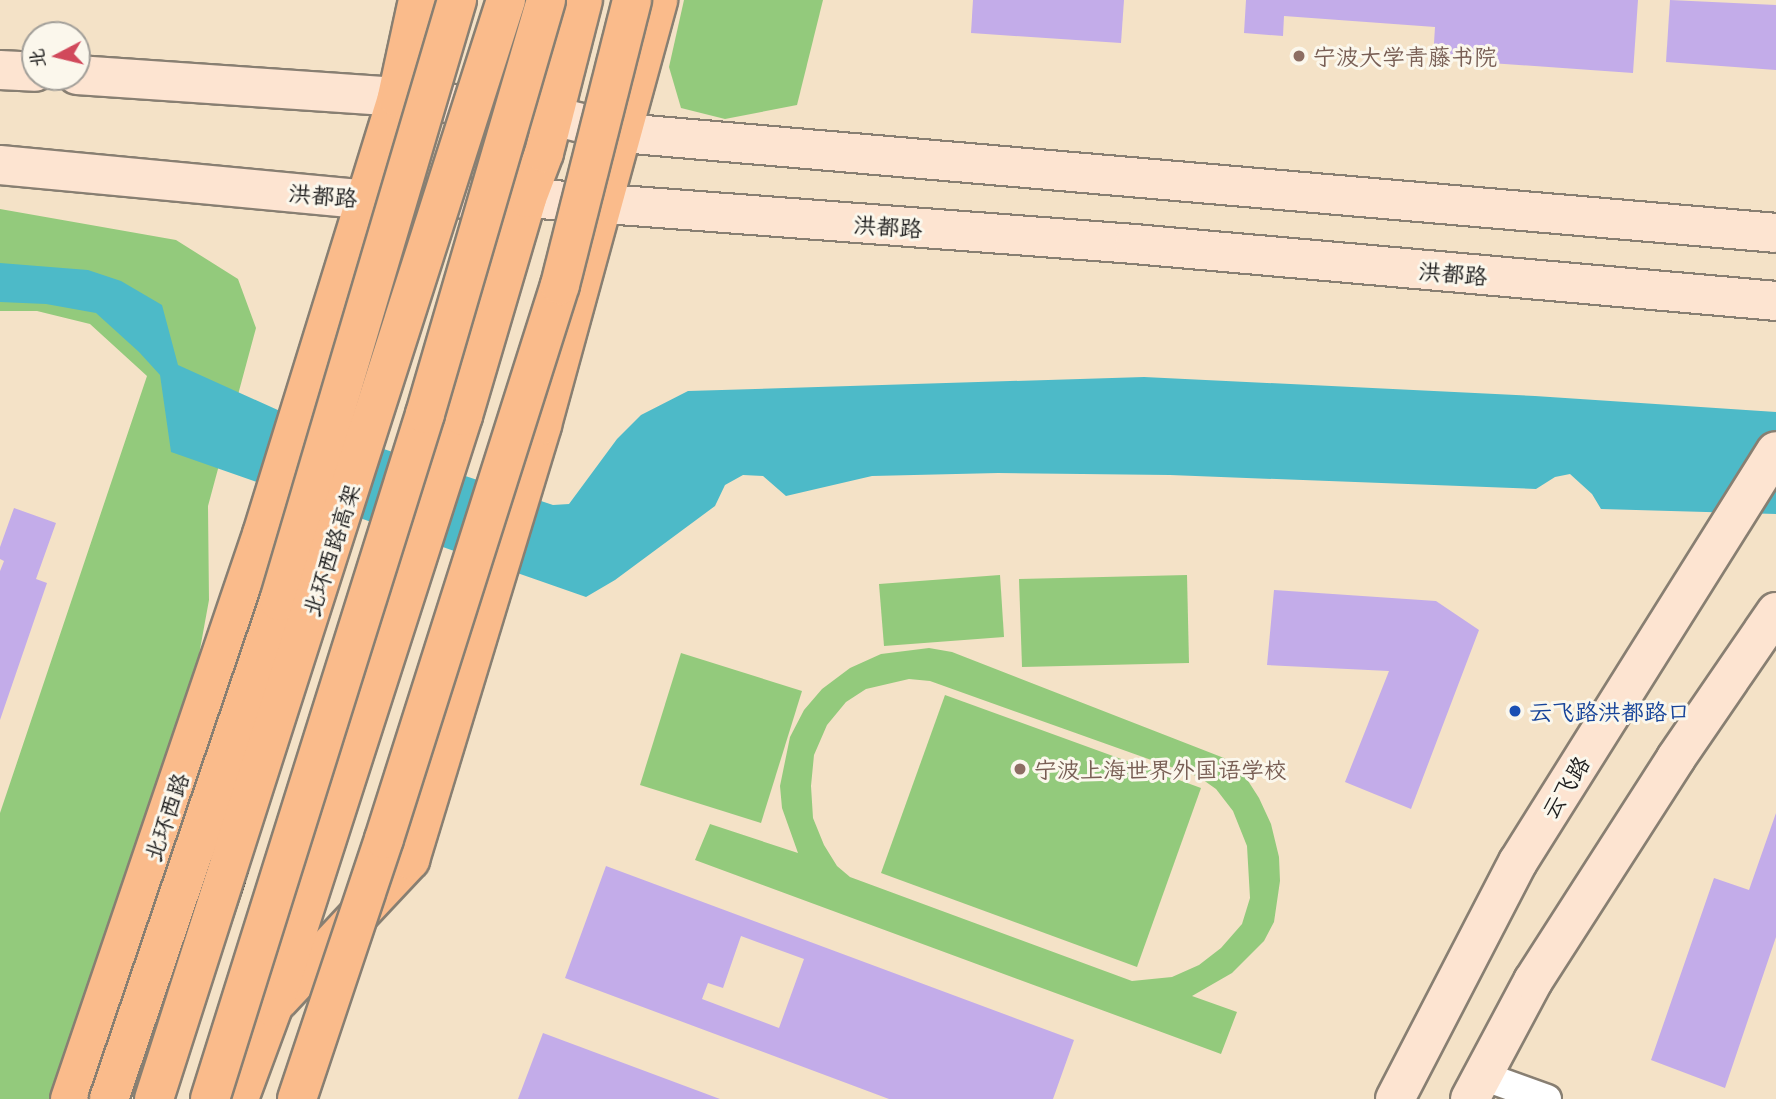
<!DOCTYPE html>
<meta charset="utf-8">
<style>
body{margin:0}
#map{position:relative;width:1776px;height:1099px;overflow:hidden;background:#f4e2c7;font-family:Mali,"LXGW WenKai TC",sans-serif}
div>[style]{position:absolute}
.green>*{inset:0;background:#93ca7c}
.water>*{inset:0;background:#4dbac8}
.building>*{inset:0;background:#c3ace9}
.roads{filter:drop-shadow(2px 0 #887f72) drop-shadow(-2px 0 #887f72) drop-shadow(0 2px #887f72) drop-shadow(0 -2px #887f72)}
.street>*{height:28px;margin:-14px;padding:0 14px;transform-origin:14px;border-radius:14px;background:#fff}
.secondary>*{height:38px;margin:-19px;padding:0 19px;transform-origin:19px;border-radius:19px;background:#fde4d1}
.primary>*{height:38px;margin:-19px;padding:0 19px;transform-origin:19px;border-radius:19px;background:#fabb8b}
.rail>*{height:5px;margin:-2.5px;padding:0 2.5px;transform-origin:2.5px;border-radius:2.5px;background:#1c1c1c}
.bridges{filter:drop-shadow(2px 0 #887f72) drop-shadow(-2px 0 #887f72) drop-shadow(0 2px #887f72) drop-shadow(0 -2px #887f72)}
.highway-bridge>*{height:38px;margin:-19px;padding:0 19px;transform-origin:19px;border-radius:19px;background:#fabb8b}
.dots>*{width:19px;height:19px;translate:-50% -50%;box-sizing:border-box;border:4px solid #fbf7ec;border-radius:50%}
span{translate:-50% -50%;white-space:nowrap;text-align:center;line-height:1.15;-webkit-text-stroke:6px #fbf7ec;paint-order:stroke}
.education-label{font-size:23px;color:#785e54}
.left{translate:0 -50%;text-align:left}
.street-label{font-size:23px;color:#1c1c1c}
.transit-label{font-size:23px;color:#164399}
.north{position:absolute;left:21px;top:21px;width:70px;height:70px;box-sizing:border-box;background:#fbf7ec;border:2px solid #a29f99;border-radius:50%;rotate:263deg;font-size:19px;font-weight:700;line-height:28px;text-align:center;color:#1c1c1c}
.north::after{content:'';display:block;margin:auto;width:24px;height:32px;background:#d1495b;clip-path:polygon(50% 0,100% 100%,50% 72%,0 100%)}
</style>
<div id="map">
<div class="green">
<i style="clip-path:polygon(684px 0,823px 0,797px 105px,725px 119px,681px 108px,669px 67px)"></i>
<i style="clip-path:polygon(0 209px,176px 240px,238px 279px,256px 328px,208px 506px,209px 600px,190px 704px,57px 1099px,0 1099px,0 813px,147px 376px,90px 324px,37px 311px,0 311px)"></i>
<i style="clip-path:polygon(1000px 575px,1004px 637px,884px 646px,879px 584px)"></i>
<i style="clip-path:polygon(1187px 575px,1189px 663px,1022px 667px,1019px 579px)"></i>
<i style="clip-path:polygon(evenodd,929px 648px,952px 652px,1224px 758px,1243px 773px,1259px 798px,1271px 824px,1279px 857px,1280px 881px,1274px 922px,1264px 941px,1232px 973px,1192px 996px,1237px 1012px,1221px 1054px,695px 860px,710px 824px,798px 853px,782px 808px,780px 786px,790px 737px,804px 710px,822px 689px,850px 668px,881px 654px,929px 648px,909px 679px,930px 681px,1199px 777px,1216px 789px,1233px 811px,1247px 846px,1250px 898px,1242px 924px,1221px 948px,1199px 965px,1172px 977px,1132px 981px,850px 877px,837px 866px,824px 845px,813px 818px,811px 786px,814px 755px,827px 725px,846px 702px,866px 689px,909px 679px)"></i>
<i style="clip-path:polygon(681px 653px,802px 691px,761px 823px,640px 785px)"></i>
<i style="clip-path:polygon(945px 695px,1201px 788px,1137px 967px,881px 873px)"></i>
</div>
<div class="water">
<i style="clip-path:polygon(0 263px,88px 270px,121px 281px,162px 305px,178px 365px,311px 425px,553px 505px,569px 504px,617px 439px,641px 415px,688px 391px,1144px 377px,1535px 396px,1776px 412px,1776px 514px,1601px 509px,1592px 494px,1570px 474px,1555px 477px,1536px 489px,1170px 475px,998px 473px,872px 476px,786px 496px,763px 476px,743px 475px,725px 485px,715px 506px,615px 580px,586px 597px,171px 452px,160px 375px,139px 352px,96px 313px,46px 304px,0 302px)"></i>
</div>
<div class="building">
<i style="clip-path:polygon(973px 0,1124px 0,1121px 43px,971px 33px)"></i>
<i style="clip-path:polygon(1246px 0,1638px 0,1633px 73px,1433px 59px,1435px 27px,1284px 16px,1283px 36px,1244px 33px)"></i>
<i style="clip-path:polygon(1670px 0,1776px 5px,1776px 70px,1666px 62px)"></i>
<i style="clip-path:polygon(14px 508px,56px 523px,36px 579px,47px 583px,0 720px,0 571px,4px 561px,0 559px,0 547px)"></i>
<i style="clip-path:polygon(1274px 590px,1436px 601px,1479px 630px,1411px 809px,1345px 782px,1389px 671px,1267px 665px)"></i>
<i style="clip-path:polygon(1776px 813px,1776px 937px,1725px 1088px,1651px 1060px,1714px 878px,1749px 890px)"></i>
<i style="clip-path:polygon(evenodd,606px 866px,1074px 1040px,1053px 1099px,889px 1099px,565px 978px,606px 866px,741px 936px,804px 959px,779px 1028px,702px 999px,708px 983px,723px 988px,741px 936px)"></i>
<i style="clip-path:polygon(543px 1033px,720px 1099px,518px 1099px)"></i>
</div>
<div class="roads">
<div class="street">
<i style="left:1483px;top:1076px;width:68px;rotate:19.8deg"></i>
</div>
<div class="secondary">
<i style="left:0;top:70px;width:35px;rotate:3deg"></i>
<i style="left:77px;top:75px;width:321px;rotate:3.9deg"></i>
<i style="left:397px;top:97px;width:157px;rotate:6.9deg"></i>
<i style="left:553px;top:116px;width:71px;rotate:13.8deg"></i>
<i style="left:622px;top:133px;width:1158px;rotate:4.95deg"></i>
<i style="left:0;top:165px;width:365px;rotate:5.4deg"></i>
<i style="left:363px;top:199px;width:164px;rotate:-0.3deg"></i>
<i style="left:527px;top:198px;width:609px;rotate:4.33deg"></i>
<i style="left:1134px;top:244px;width:645px;rotate:5.07deg"></i>
<i style="left:1395px;top:1099px;width:267px;rotate:-62.6deg"></i>
<i style="left:1518px;top:862px;width:485px;rotate:-57.9deg"></i>
<i style="left:1470px;top:1099px;width:134px;rotate:-61.9deg"></i>
<i style="left:1533px;top:981px;width:265px;rotate:-57.3deg"></i>
<i style="left:1676px;top:758px;width:177px;rotate:-55.6deg"></i>
</div>
<div class="primary">
<i style="left:279px;top:1000px;width:192px;rotate:-46.9deg"></i>
<i style="left:410px;top:860px;width:455px;rotate:-73.1deg"></i>
<i style="left:542px;top:425px;width:441px;rotate:-74.7deg"></i>
<i style="left:70px;top:1099px;width:597px;rotate:-71.23deg"></i>
<i style="left:262px;top:534px;width:457px;rotate:-72.8deg"></i>
<i style="left:397px;top:97px;width:99px;rotate:-77.8deg"></i>
<i style="left:239px;top:1099px;width:98px;rotate:-69.7deg"></i>
<i style="left:273px;top:1007px;width:621px;rotate:-72.18deg"></i>
<i style="left:463px;top:416px;width:227px;rotate:-73.6deg"></i>
<i style="left:527px;top:198px;width:48px;rotate:-69.3deg"></i>
<i style="left:544px;top:153px;width:158px;rotate:-75.7deg"></i>
</div>
</div>
<div class="rail">
<i style="left:128px;top:1099px;width:225px;rotate:-71.6deg"></i>
<i style="left:199px;top:886px;width:926px;rotate:-73.17deg"></i>
<i style="left:169px;top:1099px;width:220px;rotate:-71.2deg"></i>
<i style="left:240px;top:891px;width:931px;rotate:-73.08deg"></i>
</div>
<div class="bridges">
<div class="highway-bridge">
<i style="left:109px;top:1099px;width:526px;rotate:-71.15deg"></i>
<i style="left:279px;top:601px;width:627px;rotate:-73.5deg"></i>
<i style="left:154px;top:1099px;width:1154px;rotate:-72.24deg"></i>
<i style="left:210px;top:1099px;width:718px;rotate:-72.57deg"></i>
<i style="left:425px;top:414px;width:431px;rotate:-73.7deg"></i>
<i style="left:297px;top:1099px;width:274px;rotate:-71.5deg"></i>
<i style="left:384px;top:839px;width:581px;rotate:-72.38deg"></i>
<i style="left:560px;top:285px;width:294px;rotate:-75.8deg"></i>
</div>
</div>
<div class="dots">
<i style="left:1299px;top:56px;background:#8d6e63"></i>
<i style="left:1515px;top:711px;background:#1a4fb4"></i>
<i style="left:1020px;top:769px;background:#8d6e63"></i>
</div>
<div class="education-label">
<span class="left" style="left:1313px;top:56px">宁波大学青藤书院</span>
<span class="left" style="left:1034px;top:769px">宁波上海世界外国语学校</span>
</div>
<div class="street-label">
<span style="left:323px;top:195px;rotate:5deg">洪都路</span>
<span style="left:888px;top:226px;rotate:4deg">洪都路</span>
<span style="left:1453px;top:273px;rotate:5deg">洪都路</span>
<span style="left:331px;top:550px;rotate:-72deg">北环西路高架</span>
<span style="left:1565px;top:787px;rotate:-58deg">云飞路</span>
<span style="left:166px;top:817px;rotate:-71deg">北环西路</span>
</div>
<div class="transit-label">
<span class="left" style="left:1529px;top:711px">云飞路洪都路口</span>
</div>
<div class="north">北</div>
</div>
